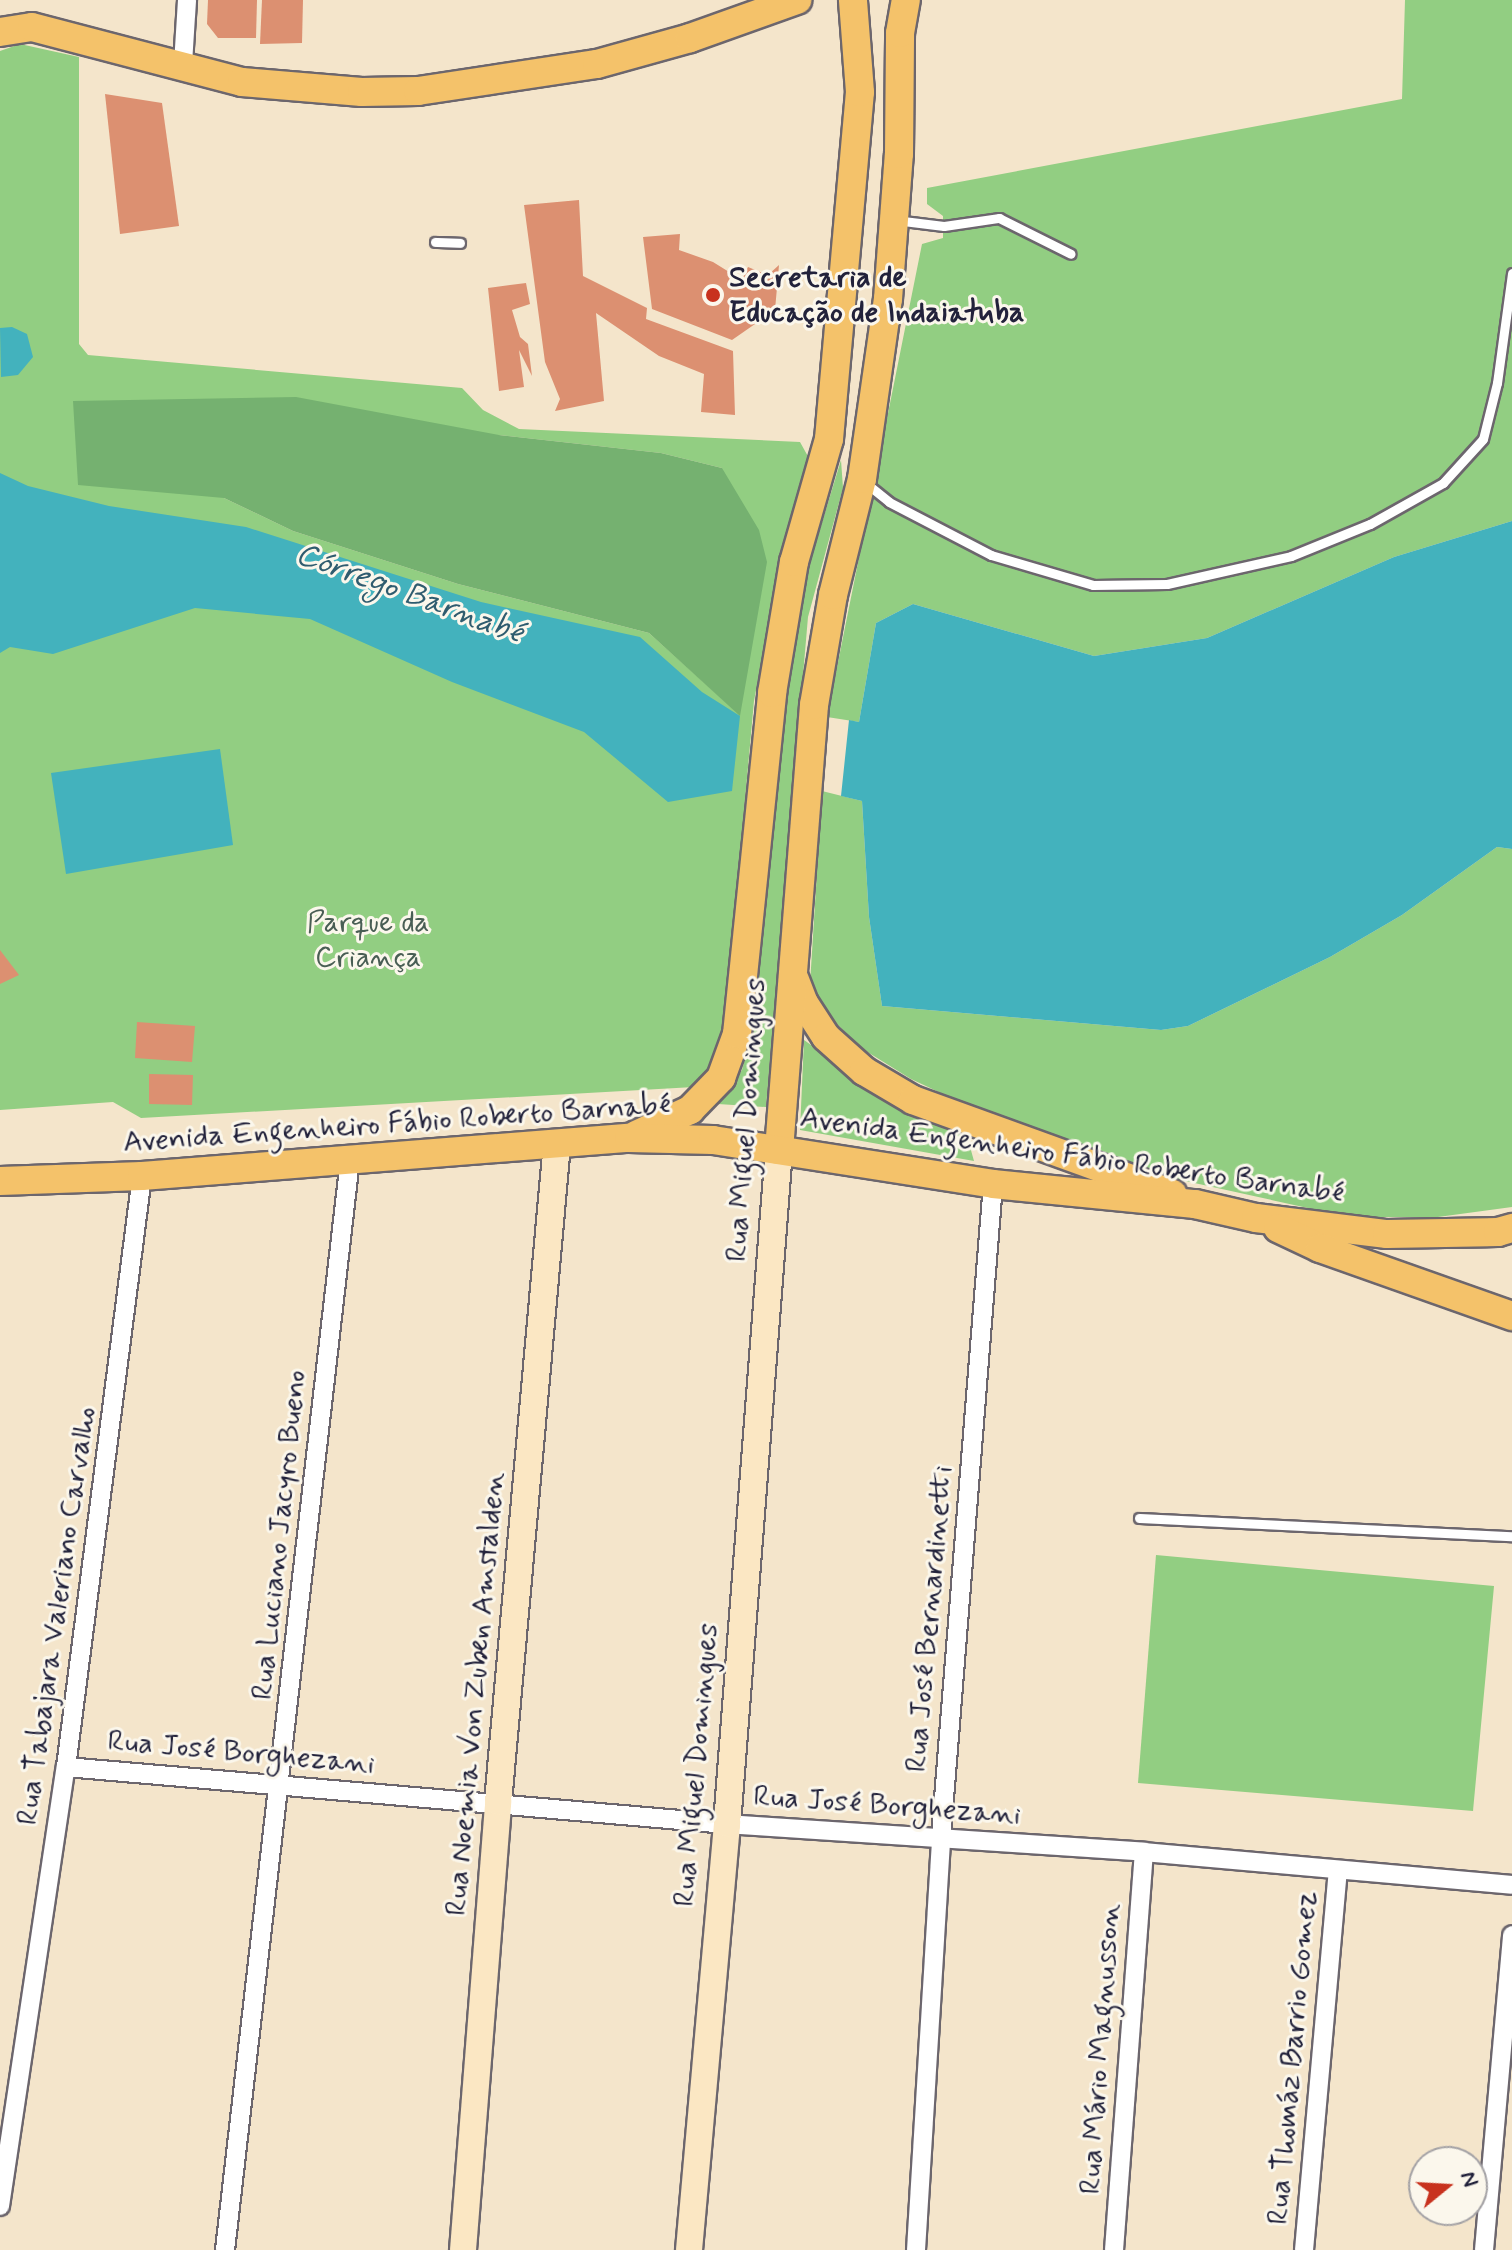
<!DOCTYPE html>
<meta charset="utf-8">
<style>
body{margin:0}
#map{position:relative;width:1512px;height:2250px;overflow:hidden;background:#f4e5cb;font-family:Mynerve,sans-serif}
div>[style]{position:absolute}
.green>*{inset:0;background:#92ce82}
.forest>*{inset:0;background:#75b170}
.water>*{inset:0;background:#43b2bd}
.building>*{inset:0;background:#dc9071}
.roads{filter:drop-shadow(2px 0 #6c666d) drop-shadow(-2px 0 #6c666d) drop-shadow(0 2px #6c666d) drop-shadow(0 -2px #6c666d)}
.lane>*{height:9px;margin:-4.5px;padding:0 4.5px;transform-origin:4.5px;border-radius:4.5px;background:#fff}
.street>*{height:18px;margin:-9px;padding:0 9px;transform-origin:9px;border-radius:9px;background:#fff}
.secondary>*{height:26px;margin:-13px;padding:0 13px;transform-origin:13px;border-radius:13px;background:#fbe7c3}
.primary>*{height:28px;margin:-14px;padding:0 14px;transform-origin:14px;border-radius:14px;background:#f4c26a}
.dots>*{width:22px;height:22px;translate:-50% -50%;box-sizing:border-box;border:4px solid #fbf7ec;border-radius:50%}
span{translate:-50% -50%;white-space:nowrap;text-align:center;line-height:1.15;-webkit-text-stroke:6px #fbf7ec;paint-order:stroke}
.poi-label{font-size:30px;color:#22223b;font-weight:700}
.left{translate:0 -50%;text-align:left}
.park-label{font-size:30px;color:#495e54}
.street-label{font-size:30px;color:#22223b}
.water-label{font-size:32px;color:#2f5c6f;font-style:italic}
.north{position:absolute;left:1408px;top:2146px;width:80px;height:80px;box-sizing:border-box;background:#fbf7ec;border:2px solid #a4a2a5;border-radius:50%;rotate:72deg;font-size:22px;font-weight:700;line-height:32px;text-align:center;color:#22223b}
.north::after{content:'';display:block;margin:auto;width:28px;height:36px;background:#c8321e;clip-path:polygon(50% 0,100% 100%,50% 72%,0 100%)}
</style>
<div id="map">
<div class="green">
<i style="clip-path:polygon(1405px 0,1512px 0,1512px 521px,1394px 557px,1207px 638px,1094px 656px,913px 604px,876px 623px,859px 722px,827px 717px,922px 244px,943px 238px,943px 216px,927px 204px,927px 188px,1402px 99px)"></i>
<i style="clip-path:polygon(evenodd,20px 44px,79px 57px,79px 344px,88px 355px,462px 388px,483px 410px,519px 429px,800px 442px,810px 460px,781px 558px,754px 701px,723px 1043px,708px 1071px,694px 1087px,141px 1118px,113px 1102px,0 1110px,0 51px,20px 44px,499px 435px,661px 453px,722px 468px,740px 715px,649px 633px,458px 584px,293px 531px,224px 498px,499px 435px)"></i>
<i style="clip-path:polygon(841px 460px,843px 488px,808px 617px,766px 1107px,718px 1104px,742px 1070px,752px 1031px,796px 608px)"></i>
<i style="clip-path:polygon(822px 791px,862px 801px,869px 917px,882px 1006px,1161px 1030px,1188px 1026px,1330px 957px,1402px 915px,1497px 847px,1512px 849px,1512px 1207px,1438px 1217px,1349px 1217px,1167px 1177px,960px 1102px,911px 1079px,861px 1048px,824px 1011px,810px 984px)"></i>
<i style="clip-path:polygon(804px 1040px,895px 1104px,967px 1136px,974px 1161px,800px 1130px)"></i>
<i style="clip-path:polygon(1156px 1555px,1494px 1586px,1473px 1811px,1138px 1783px)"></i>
</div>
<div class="forest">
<i style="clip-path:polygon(296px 397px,499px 435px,661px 453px,722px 468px,759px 530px,767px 562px,740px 716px,649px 633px,458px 584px,293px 531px,224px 498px,78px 485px,73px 401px)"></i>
</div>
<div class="water">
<i style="clip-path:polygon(12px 327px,27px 334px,33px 357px,18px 375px,1px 377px,0 328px)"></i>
<i style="clip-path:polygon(0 473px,28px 486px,109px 506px,246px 527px,481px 602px,640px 637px,702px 692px,740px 716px,732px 791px,668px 802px,584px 732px,452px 682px,310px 619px,195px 608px,53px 654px,10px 647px,0 653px)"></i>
<i style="clip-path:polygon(1512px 521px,1512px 849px,1497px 847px,1402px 915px,1330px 957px,1188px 1026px,1161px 1030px,882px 1006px,869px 917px,862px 801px,841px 796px,849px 720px,859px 722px,876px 623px,913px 604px,1094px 656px,1207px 638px,1394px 557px)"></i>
<i style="clip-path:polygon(220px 749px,233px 845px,66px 874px,51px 773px)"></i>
</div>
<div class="building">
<i style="clip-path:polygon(208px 0,257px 0,256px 38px,218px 38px,207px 24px)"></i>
<i style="clip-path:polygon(262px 0,303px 0,302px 43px,260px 44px)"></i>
<i style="clip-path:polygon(105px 94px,162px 103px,179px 226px,120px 234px)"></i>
<i style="clip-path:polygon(579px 200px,583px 276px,647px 308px,646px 319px,733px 351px,735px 415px,701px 412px,704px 374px,659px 356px,596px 313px,604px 401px,555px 411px,560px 399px,545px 362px,524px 205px)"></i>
<i style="clip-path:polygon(680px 234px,679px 250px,713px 262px,742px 280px,748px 267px,768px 275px,779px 265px,775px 310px,732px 340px,652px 309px,643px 237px)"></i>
<i style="clip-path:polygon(526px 283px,530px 304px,512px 310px,520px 337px,528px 344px,532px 376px,519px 350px,524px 387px,499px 391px,488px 288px)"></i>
<i style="clip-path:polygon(0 950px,19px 975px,0 984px)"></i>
<i style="clip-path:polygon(137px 1022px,195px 1026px,192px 1062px,135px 1058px)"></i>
<i style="clip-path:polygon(149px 1074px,193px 1075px,192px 1105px,149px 1104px)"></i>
</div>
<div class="roads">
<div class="lane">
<i style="left:895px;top:220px;width:49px;rotate:7deg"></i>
<i style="left:944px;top:226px;width:56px;rotate:-8.3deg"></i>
<i style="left:999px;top:218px;width:80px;rotate:26.6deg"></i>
<i style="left:435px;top:242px;width:25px;rotate:2deg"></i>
<i style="left:867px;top:484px;width:28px;rotate:39deg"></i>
<i style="left:889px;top:502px;width:115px;rotate:27.5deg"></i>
<i style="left:991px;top:555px;width:106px;rotate:16.4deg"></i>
<i style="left:1093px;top:585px;width:74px;rotate:-0.8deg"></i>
<i style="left:1167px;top:584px;width:127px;rotate:-12.7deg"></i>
<i style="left:1291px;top:556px;width:85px;rotate:-22.1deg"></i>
<i style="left:1370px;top:524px;width:84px;rotate:-29.3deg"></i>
<i style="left:1443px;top:483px;width:59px;rotate:-47.7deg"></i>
<i style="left:1483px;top:439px;width:58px;rotate:-76deg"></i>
<i style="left:1497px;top:383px;width:111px;rotate:-82.2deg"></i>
<i style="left:1139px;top:1518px;width:373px;rotate:2.8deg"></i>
</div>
<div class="street">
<i style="left:183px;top:64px;width:64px;rotate:-86.4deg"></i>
<i style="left:66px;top:1767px;width:663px;rotate:4.93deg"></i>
<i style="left:727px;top:1824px;width:418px;rotate:3.8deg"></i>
<i style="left:1144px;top:1852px;width:369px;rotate:5.1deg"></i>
<i style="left:0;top:2206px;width:444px;rotate:-81.5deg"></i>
<i style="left:66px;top:1767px;width:596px;rotate:-82.67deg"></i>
<i style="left:225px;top:2250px;width:1098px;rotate:-83.46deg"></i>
<i style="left:916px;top:2250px;width:415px;rotate:-86.5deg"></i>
<i style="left:941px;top:1836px;width:654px;rotate:-85.44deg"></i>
<i style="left:1114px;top:2250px;width:399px;rotate:-85.7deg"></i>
<i style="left:1304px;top:2250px;width:381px;rotate:-84.9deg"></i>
<i style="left:1484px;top:2250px;width:316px;rotate:-84.9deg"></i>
</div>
<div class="secondary">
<i style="left:463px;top:2250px;width:449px;rotate:-85.5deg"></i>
<i style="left:498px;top:1802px;width:661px;rotate:-84.88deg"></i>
<i style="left:689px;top:2250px;width:428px;rotate:-84.9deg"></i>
<i style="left:727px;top:1824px;width:676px;rotate:-85.59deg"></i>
</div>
<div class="primary">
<i style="left:0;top:32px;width:32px;rotate:-9deg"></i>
<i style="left:32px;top:27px;width:217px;rotate:14.7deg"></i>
<i style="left:242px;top:82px;width:120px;rotate:4.8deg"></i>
<i style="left:362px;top:92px;width:56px;rotate:-1deg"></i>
<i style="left:418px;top:91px;width:181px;rotate:-8.6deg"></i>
<i style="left:597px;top:64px;width:97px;rotate:-15.6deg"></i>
<i style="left:690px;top:38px;width:114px;rotate:-19.6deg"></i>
<i style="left:795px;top:980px;width:25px;rotate:69deg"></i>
<i style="left:804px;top:1003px;width:40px;rotate:57.1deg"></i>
<i style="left:826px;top:1037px;width:51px;rotate:41.8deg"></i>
<i style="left:864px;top:1071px;width:57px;rotate:30.6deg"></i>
<i style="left:913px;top:1100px;width:276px;rotate:19.9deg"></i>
<i style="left:636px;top:1135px;width:60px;rotate:-24.8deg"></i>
<i style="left:690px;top:1110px;width:45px;rotate:-45.9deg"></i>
<i style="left:721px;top:1078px;width:47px;rotate:-70deg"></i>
<i style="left:737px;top:1034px;width:343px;rotate:-84.1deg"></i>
<i style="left:772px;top:693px;width:133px;rotate:-80.5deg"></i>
<i style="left:794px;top:562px;width:128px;rotate:-74.1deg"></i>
<i style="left:829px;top:439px;width:348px;rotate:-84.9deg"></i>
<i style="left:860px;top:92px;width:92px;rotate:-94.4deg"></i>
<i style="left:779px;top:1150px;width:446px;rotate:-85.5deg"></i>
<i style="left:814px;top:705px;width:112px;rotate:-80.2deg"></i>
<i style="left:833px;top:595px;width:120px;rotate:-76deg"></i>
<i style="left:862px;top:479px;width:182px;rotate:-81.8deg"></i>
<i style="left:888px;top:299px;width:145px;rotate:-85.7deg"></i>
<i style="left:899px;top:154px;width:121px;rotate:-89.5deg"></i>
<i style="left:900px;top:33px;width:34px;rotate:-80deg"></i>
<i style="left:0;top:1181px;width:142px;rotate:-2deg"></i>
<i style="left:142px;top:1176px;width:488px;rotate:-4.5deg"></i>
<i style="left:629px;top:1138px;width:84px;rotate:1.4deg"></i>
<i style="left:713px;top:1140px;width:283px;rotate:8.9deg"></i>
<i style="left:993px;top:1184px;width:203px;rotate:5.7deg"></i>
<i style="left:1195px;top:1204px;width:63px;rotate:12.9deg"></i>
<i style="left:1256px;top:1218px;width:132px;rotate:7deg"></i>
<i style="left:1387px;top:1234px;width:111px;rotate:-1deg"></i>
<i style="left:1498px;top:1232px;width:15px;rotate:-16deg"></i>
<i style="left:1278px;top:1228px;width:47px;rotate:25.5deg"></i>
<i style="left:1320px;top:1248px;width:204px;rotate:19.5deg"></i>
</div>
</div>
<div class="dots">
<i style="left:713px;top:295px;background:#c8321e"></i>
</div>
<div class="poi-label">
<span class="left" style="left:729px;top:295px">Secretaria de<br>Educação de Indaiatuba</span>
</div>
<div class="park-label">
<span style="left:368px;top:940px">Parque da<br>Criança</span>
</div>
<div class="street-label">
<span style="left:747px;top:1120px;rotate:-86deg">Rua Miguel Domingues</span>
<span style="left:397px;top:1124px;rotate:-4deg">Avenida Engenheiro Fábio Roberto Barnabé</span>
<span style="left:1072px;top:1156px;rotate:8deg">Avenida Engenheiro Fábio Roberto Barnabé</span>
<span style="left:280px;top:1535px;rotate:-84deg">Rua Luciano Jacyro Bueno</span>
<span style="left:57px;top:1616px;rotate:-82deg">Rua Tabajara Valeriano Carvalho</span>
<span style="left:930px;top:1619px;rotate:-85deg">Rua José Bernardinetti</span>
<span style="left:476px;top:1694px;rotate:-85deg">Rua Noemia Von Zuben Amstalden</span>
<span style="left:241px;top:1753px;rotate:5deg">Rua José Borghezani</span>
<span style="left:697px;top:1765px;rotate:-85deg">Rua Miguel Domingues</span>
<span style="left:887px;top:1806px;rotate:4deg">Rua José Borghezani</span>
<span style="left:1101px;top:2049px;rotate:-86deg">Rua Mário Magnusson</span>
<span style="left:1293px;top:2058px;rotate:-85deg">Rua Thomáz Barrio Gomez</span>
</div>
<div class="water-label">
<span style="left:409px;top:594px;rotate:20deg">Córrego Barnabé</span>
</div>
<div class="north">N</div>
</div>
